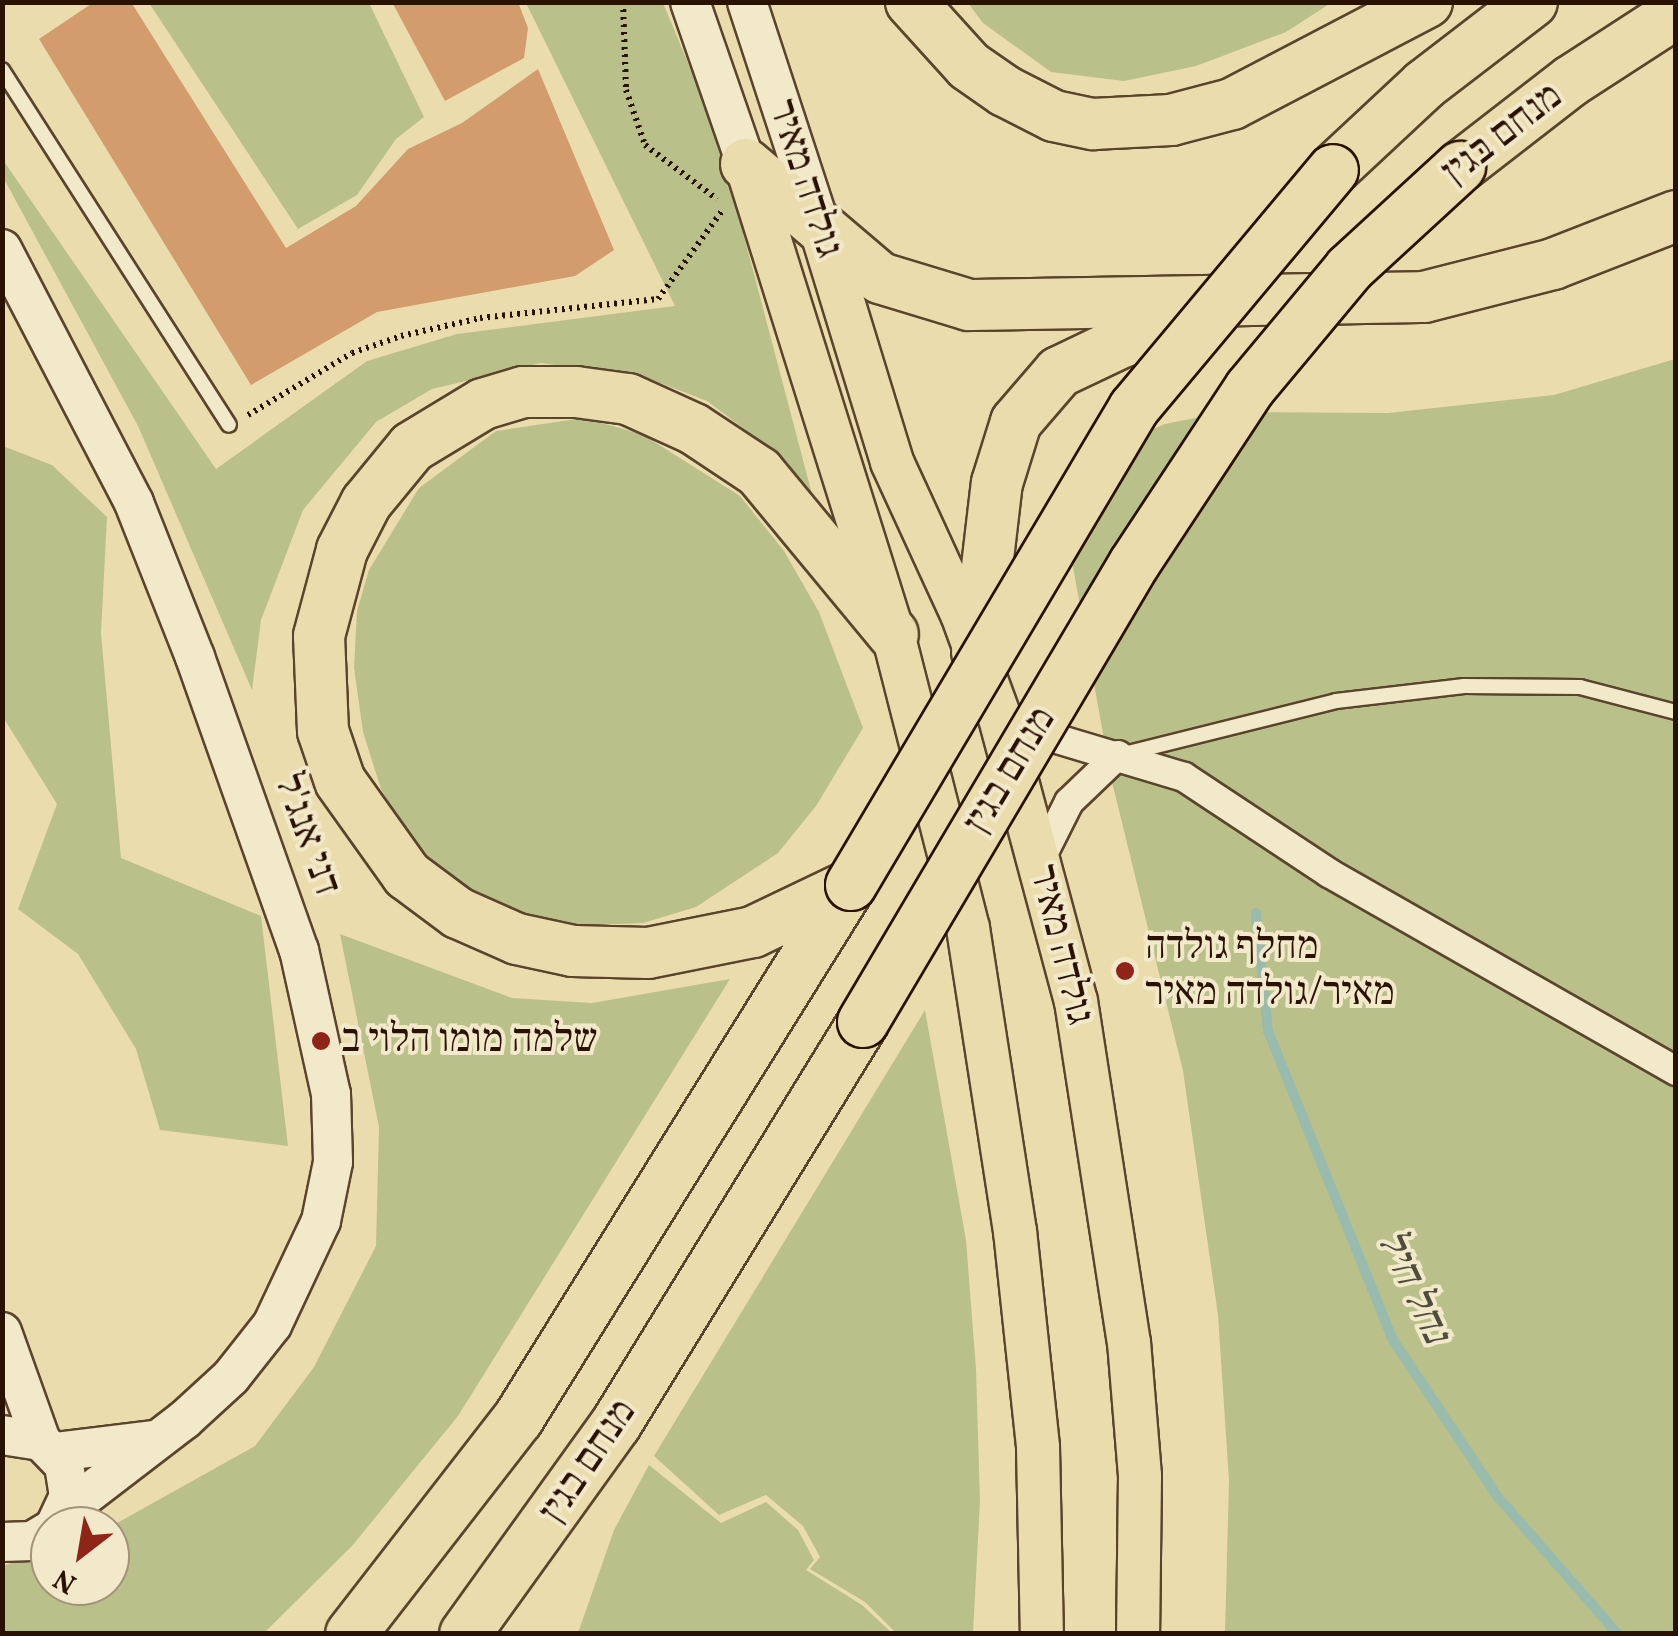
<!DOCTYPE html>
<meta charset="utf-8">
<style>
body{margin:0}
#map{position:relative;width:1678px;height:1636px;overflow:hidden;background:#ebdcae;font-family:Vollkorn,"Frank Ruhl Libre",serif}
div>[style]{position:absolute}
.green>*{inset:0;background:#bac089}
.stream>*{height:10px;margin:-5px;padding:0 5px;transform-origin:5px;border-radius:5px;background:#98bbae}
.building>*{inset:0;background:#d29c6d}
.path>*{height:6px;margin-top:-3px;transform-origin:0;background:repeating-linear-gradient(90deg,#291202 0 2.5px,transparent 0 7.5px)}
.roads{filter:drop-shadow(2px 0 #5a442d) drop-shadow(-2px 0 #5a442d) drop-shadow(0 2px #5a442d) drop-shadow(0 -2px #5a442d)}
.lane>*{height:14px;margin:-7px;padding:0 7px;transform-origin:7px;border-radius:7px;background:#f2e8ca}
.street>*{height:28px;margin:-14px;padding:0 14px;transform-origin:14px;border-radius:14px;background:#f2e8ca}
.secondary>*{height:38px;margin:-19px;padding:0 19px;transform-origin:19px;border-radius:19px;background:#f2e8ca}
.primary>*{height:42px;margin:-21px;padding:0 21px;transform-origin:21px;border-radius:21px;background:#ebdcae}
.highway>*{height:50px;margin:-25px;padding:0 25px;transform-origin:25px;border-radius:25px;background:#ebdcae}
.bridges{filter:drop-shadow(2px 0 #291202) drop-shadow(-2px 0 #291202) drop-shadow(0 2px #291202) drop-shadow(0 -2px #291202)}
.highway-bridge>*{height:50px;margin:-25px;padding:0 25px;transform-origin:25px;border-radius:25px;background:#ebdcae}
.dots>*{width:28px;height:28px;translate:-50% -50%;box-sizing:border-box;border:5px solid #f2e8ca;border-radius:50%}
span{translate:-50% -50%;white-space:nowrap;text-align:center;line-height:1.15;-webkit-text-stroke:8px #f2e8ca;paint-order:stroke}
.street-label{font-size:40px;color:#291202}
.poi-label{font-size:40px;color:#291202}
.left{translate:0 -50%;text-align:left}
.water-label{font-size:42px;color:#504d3e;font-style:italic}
.frame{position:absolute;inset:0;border:5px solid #291202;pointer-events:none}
.north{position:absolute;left:30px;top:1506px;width:100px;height:100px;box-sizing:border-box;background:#f2e8ca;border:2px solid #a2927a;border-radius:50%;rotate:211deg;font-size:28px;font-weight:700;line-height:40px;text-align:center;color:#291202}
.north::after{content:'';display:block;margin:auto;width:35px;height:45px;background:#8f2418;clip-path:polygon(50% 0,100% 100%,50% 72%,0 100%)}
</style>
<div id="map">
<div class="green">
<i style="clip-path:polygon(149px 3px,369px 3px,424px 117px,396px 139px,357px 195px,298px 229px)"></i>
<i style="clip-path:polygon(526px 3px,663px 3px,716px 130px,812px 494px,763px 443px,707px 401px,650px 379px,541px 363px,432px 389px,376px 422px,303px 510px,261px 620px,252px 690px,138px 426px,3px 177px,3px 160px,216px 469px,367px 361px,457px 334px,675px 306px)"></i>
<i style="clip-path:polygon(968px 3px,1331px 3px,1286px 32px,1196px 66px,1124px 81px,1051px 72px,983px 23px)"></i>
<i style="clip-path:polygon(1675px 359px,1675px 1633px,1225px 1633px,1229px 1480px,1218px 1315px,1183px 1071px,1111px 778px,1073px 567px,1076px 514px,1122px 442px,1165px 424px,1225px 412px,1388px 413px,1554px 395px)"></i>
<i style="clip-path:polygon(583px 418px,642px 434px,740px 496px,784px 551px,819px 612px,863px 728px,816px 806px,778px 853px,696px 907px,643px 923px,570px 926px,509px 913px,453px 881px,407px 836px,381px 789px,363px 732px,354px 668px,357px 611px,369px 570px,419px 488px,496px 431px)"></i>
<i style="clip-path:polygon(3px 446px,52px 465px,107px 517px,101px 633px,121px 858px,261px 916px,288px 1146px,160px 1130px,136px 1049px,78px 954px,18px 909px,57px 804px,3px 717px)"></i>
<i style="clip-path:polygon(340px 934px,512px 998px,592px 1003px,730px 979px,458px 1416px,352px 1546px,264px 1633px,3px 1634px,3px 1566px,50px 1549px,50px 1586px,110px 1586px,110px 1527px,255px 1446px,314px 1367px,376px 1246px,379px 1127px)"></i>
<i style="clip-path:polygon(925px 1010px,966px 1240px,976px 1369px,980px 1501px,973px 1633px,896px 1633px,865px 1602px,810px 1569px,820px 1557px,803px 1526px,766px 1495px,719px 1515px,654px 1456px)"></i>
<i style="clip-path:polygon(649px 1465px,721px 1523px,766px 1502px,798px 1530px,814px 1560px,806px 1570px,862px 1605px,892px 1633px,578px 1633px,614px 1530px)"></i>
</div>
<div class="stream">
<i style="left:1256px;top:913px;width:119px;rotate:84.2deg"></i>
<i style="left:1268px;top:1031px;width:333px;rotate:68deg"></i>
<i style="left:1393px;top:1340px;width:187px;rotate:56.3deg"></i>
<i style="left:1497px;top:1496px;width:184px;rotate:48.8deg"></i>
</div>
<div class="building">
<i style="clip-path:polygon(94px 2px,131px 2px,286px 248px,356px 206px,408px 149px,462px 123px,538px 69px,614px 250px,575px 276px,377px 312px,251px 385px,39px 39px)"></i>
<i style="clip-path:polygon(392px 2px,518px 2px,528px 28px,524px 58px,445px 101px)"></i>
</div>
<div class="path">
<i style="left:623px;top:2px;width:88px;rotate:88deg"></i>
<i style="left:626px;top:90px;width:58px;rotate:70.9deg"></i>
<i style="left:645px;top:145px;width:90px;rotate:36.9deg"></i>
<i style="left:248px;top:415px;width:121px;rotate:-30.8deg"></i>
<i style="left:352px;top:353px;width:52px;rotate:-19.1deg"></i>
<i style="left:401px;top:336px;width:81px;rotate:-12.8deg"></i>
<i style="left:480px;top:318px;width:179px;rotate:-6.1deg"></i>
<i style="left:658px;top:299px;width:109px;rotate:-54deg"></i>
</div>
<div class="roads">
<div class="lane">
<i style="left:2px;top:70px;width:421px;rotate:57.4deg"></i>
<i style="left:1124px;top:754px;width:219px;rotate:-14deg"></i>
<i style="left:1336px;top:701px;width:129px;rotate:-6.7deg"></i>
<i style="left:1464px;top:686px;width:116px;rotate:0.5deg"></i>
<i style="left:1580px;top:687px;width:99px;rotate:14.6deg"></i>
</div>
<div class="street">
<i style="left:1024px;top:729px;width:167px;rotate:16.7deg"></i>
<i style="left:1184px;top:777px;width:174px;rotate:33.5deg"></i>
<i style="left:1329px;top:873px;width:400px;rotate:29.7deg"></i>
<i style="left:1040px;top:860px;width:65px;rotate:-63.4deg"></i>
<i style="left:1069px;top:802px;width:68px;rotate:-43.8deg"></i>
</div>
<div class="secondary">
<i style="left:690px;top:2px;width:171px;rotate:70.9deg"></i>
<i style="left:747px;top:2px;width:239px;rotate:71.9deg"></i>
<i style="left:2px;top:249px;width:286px;rotate:62.5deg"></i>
<i style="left:134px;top:503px;width:166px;rotate:68.4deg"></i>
<i style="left:195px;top:657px;width:311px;rotate:70.5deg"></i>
<i style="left:299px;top:950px;width:148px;rotate:77.5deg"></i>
<i style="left:331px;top:1094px;width:68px;rotate:88.3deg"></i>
<i style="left:333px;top:1162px;width:60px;rotate:101.5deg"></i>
<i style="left:321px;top:1221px;width:115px;rotate:115.2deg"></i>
<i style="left:272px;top:1325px;width:66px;rotate:128.3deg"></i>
<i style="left:231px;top:1377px;width:64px;rotate:137.5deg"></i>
<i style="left:184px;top:1420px;width:151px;rotate:142.5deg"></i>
<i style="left:2px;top:1332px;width:116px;rotate:70.3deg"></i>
<i style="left:2px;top:1435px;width:39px;rotate:9deg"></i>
<i style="left:41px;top:1441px;width:33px;rotate:46deg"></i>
<i style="left:64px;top:1465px;width:31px;rotate:81deg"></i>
<i style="left:69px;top:1496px;width:31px;rotate:115deg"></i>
<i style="left:55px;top:1452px;width:100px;rotate:-6.9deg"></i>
<i style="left:2px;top:1542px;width:30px;rotate:-2deg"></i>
<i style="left:32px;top:1541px;width:21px;rotate:-31deg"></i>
</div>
<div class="primary">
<i style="left:746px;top:164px;width:492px;rotate:72.6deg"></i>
<i style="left:893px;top:634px;width:303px;rotate:75.7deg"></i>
<i style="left:968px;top:928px;width:307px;rotate:81.2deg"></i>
<i style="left:1015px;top:1231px;width:218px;rotate:83.9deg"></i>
<i style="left:1038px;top:1448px;width:186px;rotate:88.8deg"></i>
<i style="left:823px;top:236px;width:236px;rotate:73deg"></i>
<i style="left:892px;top:462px;width:167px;rotate:65.3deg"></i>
<i style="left:962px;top:614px;width:111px;rotate:69.9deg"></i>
<i style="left:1000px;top:718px;width:293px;rotate:75deg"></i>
<i style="left:1076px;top:1001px;width:345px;rotate:81.2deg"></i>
<i style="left:1129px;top:1342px;width:134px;rotate:85.3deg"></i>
<i style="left:1140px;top:1476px;width:158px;rotate:90.7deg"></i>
</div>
<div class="highway">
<i style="left:911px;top:2px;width:86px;rotate:47.8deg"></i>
<i style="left:969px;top:66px;width:44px;rotate:34.8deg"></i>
<i style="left:1005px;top:91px;width:55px;rotate:27deg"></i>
<i style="left:1054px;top:116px;width:40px;rotate:12deg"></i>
<i style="left:1093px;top:124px;width:78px;rotate:-2.9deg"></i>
<i style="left:1171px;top:120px;width:63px;rotate:-14.7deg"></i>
<i style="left:1232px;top:104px;width:220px;rotate:-27.6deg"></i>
<i style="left:746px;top:164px;width:176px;rotate:40.4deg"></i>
<i style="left:880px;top:278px;width:93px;rotate:16.9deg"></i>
<i style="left:969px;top:305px;width:455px;rotate:-1deg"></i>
<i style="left:1424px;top:297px;width:133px;rotate:-14.3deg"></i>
<i style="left:1553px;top:264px;width:132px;rotate:-21.3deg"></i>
<i style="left:1460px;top:167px;width:140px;rotate:-37.8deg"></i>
<i style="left:1571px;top:81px;width:125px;rotate:-32.9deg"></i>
<i style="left:1333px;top:170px;width:125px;rotate:-43deg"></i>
<i style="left:1424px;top:85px;width:136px;rotate:-37.5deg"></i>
<i style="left:977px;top:652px;width:170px;rotate:-83.3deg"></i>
<i style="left:997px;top:483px;width:64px;rotate:-72.7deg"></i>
<i style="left:1016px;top:422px;width:66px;rotate:-49.3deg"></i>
<i style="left:1059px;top:372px;width:70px;rotate:-25.5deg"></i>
<i style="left:1122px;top:342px;width:76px;rotate:-16deg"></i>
<i style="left:851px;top:885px;width:109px;rotate:154.4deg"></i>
<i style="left:753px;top:932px;width:107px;rotate:168.7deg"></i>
<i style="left:648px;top:953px;width:75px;rotate:-178.5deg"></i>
<i style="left:573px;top:951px;width:57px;rotate:-167.9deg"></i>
<i style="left:517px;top:939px;width:64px;rotate:-156.2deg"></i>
<i style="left:458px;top:913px;width:64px;rotate:-143.3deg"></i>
<i style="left:407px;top:875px;width:115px;rotate:-125.5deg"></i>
<i style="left:340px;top:781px;width:53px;rotate:-108.8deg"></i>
<i style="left:323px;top:731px;width:95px;rotate:-92.4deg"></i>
<i style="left:319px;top:636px;width:89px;rotate:-75deg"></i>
<i style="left:342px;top:550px;width:53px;rotate:-62.9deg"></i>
<i style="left:366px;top:503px;width:72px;rotate:-50.6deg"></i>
<i style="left:412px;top:447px;width:83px;rotate:-31.2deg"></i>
<i style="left:483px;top:404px;width:42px;rotate:-16.7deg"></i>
<i style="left:523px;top:392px;width:53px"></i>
<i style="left:576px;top:392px;width:52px;rotate:7.7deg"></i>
<i style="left:628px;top:399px;width:72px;rotate:24.4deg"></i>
<i style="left:694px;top:429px;width:78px;rotate:33.5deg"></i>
<i style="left:759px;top:472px;width:210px;rotate:50.4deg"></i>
<i style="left:351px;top:1634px;width:272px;rotate:-52.2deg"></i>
<i style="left:518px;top:1419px;width:624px;rotate:-58.09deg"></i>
<i style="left:465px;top:1634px;width:259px;rotate:-54.3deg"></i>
<i style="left:616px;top:1424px;width:472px;rotate:-58.4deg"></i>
</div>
</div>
<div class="bridges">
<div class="highway-bridge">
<i style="left:851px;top:885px;width:555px;rotate:-59.32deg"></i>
<i style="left:1134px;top:408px;width:310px;rotate:-50.1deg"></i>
<i style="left:863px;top:1022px;width:532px;rotate:-59.39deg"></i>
<i style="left:1134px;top:564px;width:211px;rotate:-56.6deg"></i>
<i style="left:1250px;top:388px;width:155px;rotate:-50.2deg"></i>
<i style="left:1349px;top:269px;width:151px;rotate:-42.6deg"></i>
</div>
</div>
<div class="dots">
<i style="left:1125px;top:971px;background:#8f2418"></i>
<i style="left:321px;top:1041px;background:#8f2418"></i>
</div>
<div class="street-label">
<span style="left:1503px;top:135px;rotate:-38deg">מנחם בגין</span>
<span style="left:804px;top:179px;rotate:72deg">גולדה מאיר</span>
<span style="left:1011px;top:771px;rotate:-59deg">מנחם בגין</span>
<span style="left:306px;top:835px;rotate:70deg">דני אנג'ל</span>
<span style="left:1060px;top:945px;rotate:76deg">גולדה מאיר</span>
<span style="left:589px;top:1462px;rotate:-56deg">מנחם בגין</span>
</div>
<div class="poi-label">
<span class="left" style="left:1145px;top:971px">מחלף גולדה<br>מאיר/גולדה מאיר</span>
<span class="left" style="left:341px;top:1041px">שלמה מומו הלוי ב</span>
</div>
<div class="water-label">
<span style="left:1411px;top:1287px;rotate:65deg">נחל חיל</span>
</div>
<div class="frame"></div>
<div class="north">N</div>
</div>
